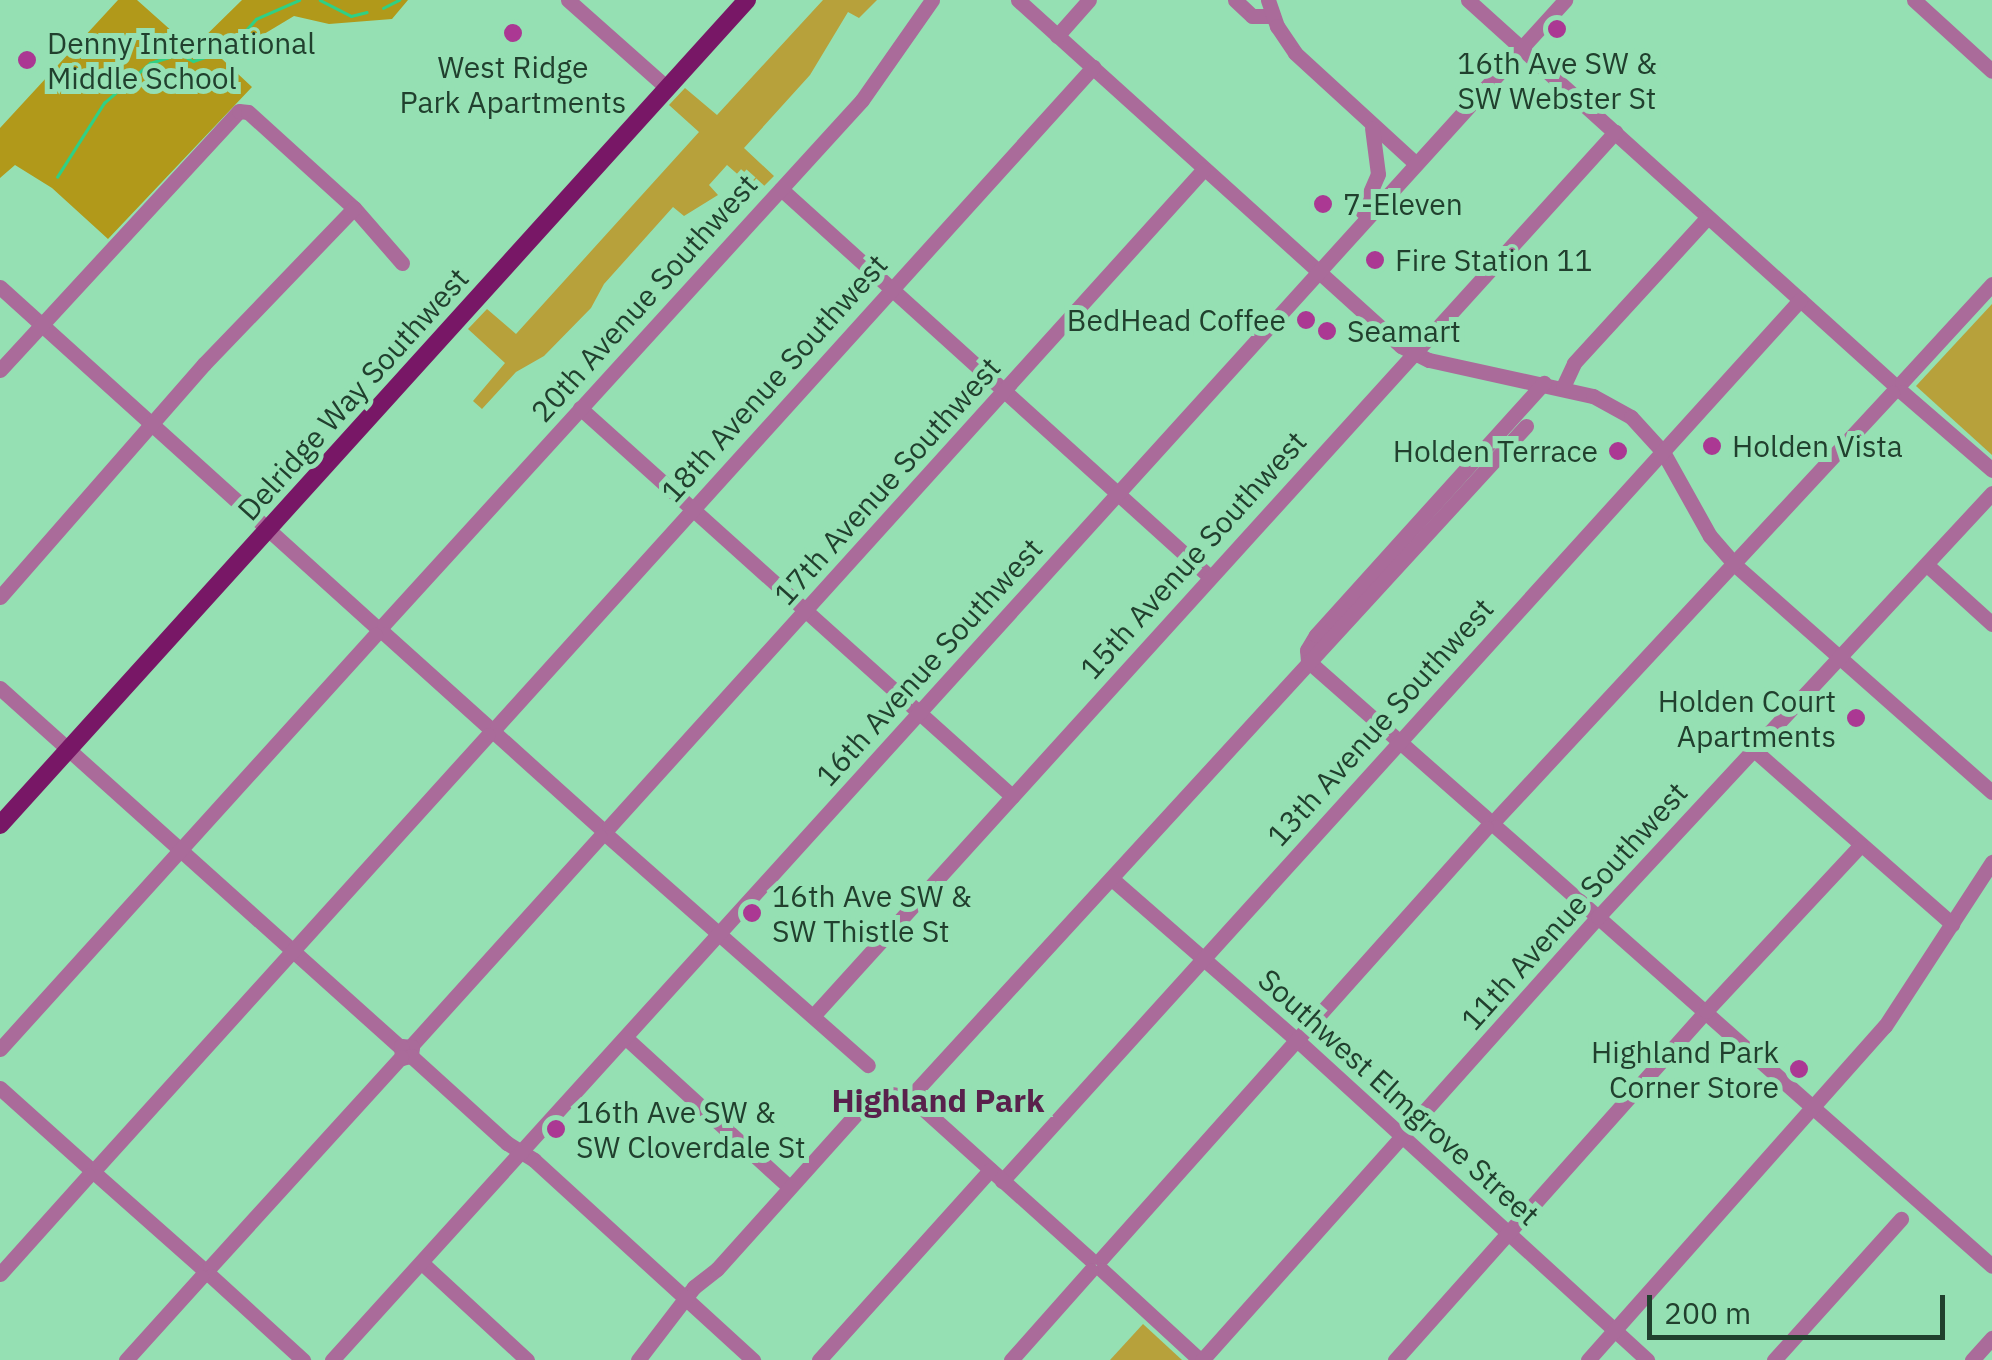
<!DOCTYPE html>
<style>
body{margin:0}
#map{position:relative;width:1992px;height:1360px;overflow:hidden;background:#95e0b3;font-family:"IBM Plex Sans",sans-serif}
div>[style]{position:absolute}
.green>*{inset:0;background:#b7a13b}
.forest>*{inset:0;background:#b1991a}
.stream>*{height:2.5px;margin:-1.25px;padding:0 1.25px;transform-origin:1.25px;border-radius:1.25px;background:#2fd085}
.minor>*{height:15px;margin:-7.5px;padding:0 7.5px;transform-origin:7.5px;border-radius:7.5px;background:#aa6b9a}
.major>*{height:18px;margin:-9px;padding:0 9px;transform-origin:9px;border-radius:9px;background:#781766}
.dots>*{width:28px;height:28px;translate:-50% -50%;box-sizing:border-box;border:5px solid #95e0b3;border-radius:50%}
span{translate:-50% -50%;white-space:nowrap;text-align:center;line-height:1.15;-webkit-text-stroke:10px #95e0b3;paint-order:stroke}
.poi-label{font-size:30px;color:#21402e}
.left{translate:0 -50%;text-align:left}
.right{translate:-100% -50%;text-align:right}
.street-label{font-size:30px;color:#21402e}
.neighbourhood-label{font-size:32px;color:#59214c;font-weight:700}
.scale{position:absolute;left:1647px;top:1295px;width:298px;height:45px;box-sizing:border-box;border:5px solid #21402e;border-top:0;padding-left:12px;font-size:30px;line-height:35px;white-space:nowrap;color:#21402e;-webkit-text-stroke:8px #95e0b3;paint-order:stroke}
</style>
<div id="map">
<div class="green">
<i style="clip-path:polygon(823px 0,877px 0,859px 18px,848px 12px,810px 75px,744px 148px,774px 176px,758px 192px,727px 165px,709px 185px,718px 195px,684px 216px,673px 207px,604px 284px,591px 308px,544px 356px,516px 372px,482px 409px,473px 401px,505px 363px,468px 329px,487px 309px,516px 334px,699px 132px,669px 105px,685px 88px,717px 115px)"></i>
<i style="clip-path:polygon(1992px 304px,1992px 455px,1916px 386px)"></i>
<i style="clip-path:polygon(1143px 1324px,1182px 1360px,1110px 1360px)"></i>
</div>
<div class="forest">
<i style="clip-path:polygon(118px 0,137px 0,192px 49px,242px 0,408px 0,392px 19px,329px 24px,294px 16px,222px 59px,252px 87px,108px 239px,52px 188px,15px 165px,0 178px,0 128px)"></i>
</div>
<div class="stream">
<i style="left:320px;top:0;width:35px;rotate:27deg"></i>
<i style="left:351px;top:16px;width:16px;rotate:-14deg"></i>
<i style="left:383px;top:8px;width:18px;rotate:-27deg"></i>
<i style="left:57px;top:177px;width:88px;rotate:-57.6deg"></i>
<i style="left:104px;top:103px;width:61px;rotate:-41deg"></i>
<i style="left:150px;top:63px;width:31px;rotate:-17deg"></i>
<i style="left:180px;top:54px;width:15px;rotate:28deg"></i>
<i style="left:193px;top:61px;width:38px;rotate:-18deg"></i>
<i style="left:229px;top:49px;width:40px;rotate:-48deg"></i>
<i style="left:256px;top:19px;width:47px;rotate:-23.8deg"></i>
</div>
<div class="minor">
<i style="left:568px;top:0;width:132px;rotate:41.6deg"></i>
<i style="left:1018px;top:0;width:516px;rotate:42.09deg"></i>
<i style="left:1401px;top:346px;width:31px;rotate:27deg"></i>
<i style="left:1429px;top:360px;width:168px;rotate:12.4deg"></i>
<i style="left:1593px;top:396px;width:43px;rotate:28.9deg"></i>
<i style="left:1631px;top:417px;width:47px;rotate:47.6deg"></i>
<i style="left:1663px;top:452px;width:96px;rotate:60.8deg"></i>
<i style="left:1710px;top:536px;width:37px;rotate:49deg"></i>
<i style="left:1734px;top:564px;width:344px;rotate:41.5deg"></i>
<i style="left:1235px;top:0;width:23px;rotate:43deg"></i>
<i style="left:1252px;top:16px;width:21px"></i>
<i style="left:1268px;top:0;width:28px;rotate:71deg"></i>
<i style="left:1277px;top:26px;width:32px;rotate:56deg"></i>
<i style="left:1295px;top:53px;width:161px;rotate:42.5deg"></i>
<i style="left:1468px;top:0;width:570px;rotate:42.08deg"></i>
<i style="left:1914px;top:0;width:105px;rotate:42.3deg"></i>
<i style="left:1057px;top:36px;width:48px;rotate:-48.4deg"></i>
<i style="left:781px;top:189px;width:578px;rotate:42.13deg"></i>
<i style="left:1362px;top:211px;width:40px;rotate:-66.6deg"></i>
<i style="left:1378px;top:174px;width:46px;rotate:-97.4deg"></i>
<i style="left:0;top:287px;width:504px;rotate:42.11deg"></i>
<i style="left:0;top:370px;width:352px;rotate:-47.3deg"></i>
<i style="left:239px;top:111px;width:9px;rotate:6deg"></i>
<i style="left:248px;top:112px;width:143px;rotate:42.2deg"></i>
<i style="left:354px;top:208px;width:73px;rotate:48.9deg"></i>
<i style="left:1902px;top:382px;width:133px;rotate:-47.4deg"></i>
<i style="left:1563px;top:387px;width:26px;rotate:-65deg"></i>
<i style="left:1574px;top:363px;width:198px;rotate:-47.5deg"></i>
<i style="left:1902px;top:392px;width:119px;rotate:40.9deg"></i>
<i style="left:580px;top:408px;width:581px;rotate:41.93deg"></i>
<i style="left:1927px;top:565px;width:88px;rotate:42.2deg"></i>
<i style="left:0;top:597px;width:310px;rotate:-48.8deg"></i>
<i style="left:204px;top:364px;width:216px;rotate:-46.1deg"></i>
<i style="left:384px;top:624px;width:709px;rotate:-47.63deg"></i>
<i style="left:862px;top:100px;width:122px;rotate:-55deg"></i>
<i style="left:385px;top:634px;width:137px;rotate:42deg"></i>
<i style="left:1308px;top:661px;width:11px;rotate:-95deg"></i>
<i style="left:1307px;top:650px;width:17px;rotate:-59deg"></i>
<i style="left:1316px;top:635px;width:340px;rotate:-47.9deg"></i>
<i style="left:1308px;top:661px;width:237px;rotate:41.4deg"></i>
<i style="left:0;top:688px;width:537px;rotate:41.91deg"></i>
<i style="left:497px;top:726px;width:889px;rotate:-47.87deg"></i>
<i style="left:497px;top:735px;width:137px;rotate:42deg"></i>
<i style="left:1754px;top:750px;width:264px;rotate:41.3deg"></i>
<i style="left:1496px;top:819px;width:582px;rotate:-47.09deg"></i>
<i style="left:609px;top:827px;width:886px;rotate:-47.88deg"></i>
<i style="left:1496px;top:827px;width:662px;rotate:41.51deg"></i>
<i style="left:609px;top:837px;width:345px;rotate:41.4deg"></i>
<i style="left:1112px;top:879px;width:247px;rotate:41.1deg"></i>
<i style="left:1298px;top:1041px;width:473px;rotate:42.4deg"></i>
<i style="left:813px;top:1016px;width:1194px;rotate:-47.78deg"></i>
<i style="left:626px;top:1038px;width:221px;rotate:42.4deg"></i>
<i style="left:411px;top:1046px;width:282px;rotate:-47.9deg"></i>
<i style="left:0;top:1049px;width:559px;rotate:-47.83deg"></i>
<i style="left:411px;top:1056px;width:9px;rotate:-84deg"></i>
<i style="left:412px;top:1047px;width:11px;rotate:-175deg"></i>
<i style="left:401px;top:1046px;width:12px;rotate:85deg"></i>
<i style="left:402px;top:1058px;width:9px;rotate:-13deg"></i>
<i style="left:411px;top:1056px;width:130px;rotate:42.2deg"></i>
<i style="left:507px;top:1143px;width:32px;rotate:32deg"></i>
<i style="left:534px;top:1160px;width:297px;rotate:42.4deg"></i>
<i style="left:0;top:1088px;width:118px;rotate:41.9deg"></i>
<i style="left:910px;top:1097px;width:911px;rotate:-47.45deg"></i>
<i style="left:98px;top:1166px;width:581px;rotate:-47.86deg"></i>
<i style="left:98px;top:1176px;width:137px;rotate:41.5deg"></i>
<i style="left:1002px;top:1181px;width:1189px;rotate:-47.83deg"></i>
<i style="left:1101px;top:1259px;width:578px;rotate:-48.23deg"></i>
<i style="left:422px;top:1263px;width:143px;rotate:42.7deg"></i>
<i style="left:210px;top:1267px;width:284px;rotate:-47.7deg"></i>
<i style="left:1102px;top:1270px;width:133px;rotate:42.6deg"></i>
<i style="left:0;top:1274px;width:132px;rotate:-48.1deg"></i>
<i style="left:211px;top:1276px;width:125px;rotate:42.4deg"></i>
<i style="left:126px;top:1360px;width:112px;rotate:-47.9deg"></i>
<i style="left:332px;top:1360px;width:1836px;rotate:-47.8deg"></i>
<i style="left:638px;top:1360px;width:92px;rotate:-52.5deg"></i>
<i style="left:694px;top:1287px;width:29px;rotate:-38deg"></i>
<i style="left:717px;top:1269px;width:212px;rotate:-48.1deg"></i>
<i style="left:859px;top:1111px;width:36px;rotate:-28deg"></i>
<i style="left:891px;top:1094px;width:19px;rotate:9deg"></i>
<i style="left:910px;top:1097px;width:242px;rotate:42deg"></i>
<i style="left:819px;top:1360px;width:256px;rotate:-48deg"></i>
<i style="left:1011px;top:1360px;width:120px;rotate:-48.4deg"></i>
<i style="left:1202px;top:1360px;width:594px;rotate:-48.21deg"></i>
<i style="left:1598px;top:917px;width:579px;rotate:-47.1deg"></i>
<i style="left:1395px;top:1360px;width:467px;rotate:-48.3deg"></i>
<i style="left:1706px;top:1011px;width:226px;rotate:-47deg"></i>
<i style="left:1588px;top:1360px;width:447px;rotate:-48.4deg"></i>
<i style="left:1885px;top:1026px;width:196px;rotate:-56.9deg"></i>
<i style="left:1774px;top:1360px;width:190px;rotate:-48deg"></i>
<i style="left:1972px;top:1360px;width:30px;rotate:-48deg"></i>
</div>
<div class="major">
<i style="left:0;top:825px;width:1113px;rotate:-47.84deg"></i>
</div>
<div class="dots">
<i style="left:1557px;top:29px;background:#ab3893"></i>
<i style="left:513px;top:33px;background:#ab3893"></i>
<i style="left:27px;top:60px;background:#ab3893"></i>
<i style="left:1323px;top:204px;background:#ab3893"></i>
<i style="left:1375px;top:260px;background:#ab3893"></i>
<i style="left:1306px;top:320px;background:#ab3893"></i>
<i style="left:1327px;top:331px;background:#ab3893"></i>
<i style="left:1712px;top:446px;background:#ab3893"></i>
<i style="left:1618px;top:451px;background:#ab3893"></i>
<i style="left:1856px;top:718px;background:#ab3893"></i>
<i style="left:752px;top:913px;background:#ab3893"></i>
<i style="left:1799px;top:1069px;background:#ab3893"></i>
<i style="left:556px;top:1129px;background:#ab3893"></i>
</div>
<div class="poi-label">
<span class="left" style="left:47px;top:60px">Denny International<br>Middle School</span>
<span style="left:1557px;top:80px">16th Ave SW &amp;<br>SW Webster St</span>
<span style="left:513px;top:84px">West Ridge<br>Park Apartments</span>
<span class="left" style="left:1343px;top:204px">7-Eleven</span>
<span class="left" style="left:1395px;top:260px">Fire Station 11</span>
<span class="right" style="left:1286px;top:320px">BedHead Coffee</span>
<span class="left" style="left:1347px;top:331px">Seamart</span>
<span class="left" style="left:1732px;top:446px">Holden Vista</span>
<span class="right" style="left:1598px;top:451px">Holden Terrace</span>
<span class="right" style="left:1836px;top:718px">Holden Court<br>Apartments</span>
<span class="left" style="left:772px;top:913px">16th Ave SW &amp;<br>SW Thistle St</span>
<span class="right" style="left:1779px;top:1069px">Highland Park<br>Corner Store</span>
<span class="left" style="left:576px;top:1129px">16th Ave SW &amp;<br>SW Cloverdale St</span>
</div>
<div class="street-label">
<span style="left:644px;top:298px;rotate:-48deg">20th Avenue Southwest</span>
<span style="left:774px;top:378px;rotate:-48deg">18th Avenue Southwest</span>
<span style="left:353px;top:394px;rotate:-48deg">Delridge Way Southwest</span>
<span style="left:887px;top:481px;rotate:-48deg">17th Avenue Southwest</span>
<span style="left:1193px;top:555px;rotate:-48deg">15th Avenue Southwest</span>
<span style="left:929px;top:662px;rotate:-48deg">16th Avenue Southwest</span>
<span style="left:1380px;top:722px;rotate:-48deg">13th Avenue Southwest</span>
<span style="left:1574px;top:906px;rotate:-48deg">11th Avenue Southwest</span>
<span style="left:1399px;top:1097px;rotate:42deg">Southwest Elmgrove Street</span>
</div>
<div class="neighbourhood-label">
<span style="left:938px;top:1100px">Highland Park</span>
</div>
<div class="scale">200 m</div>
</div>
